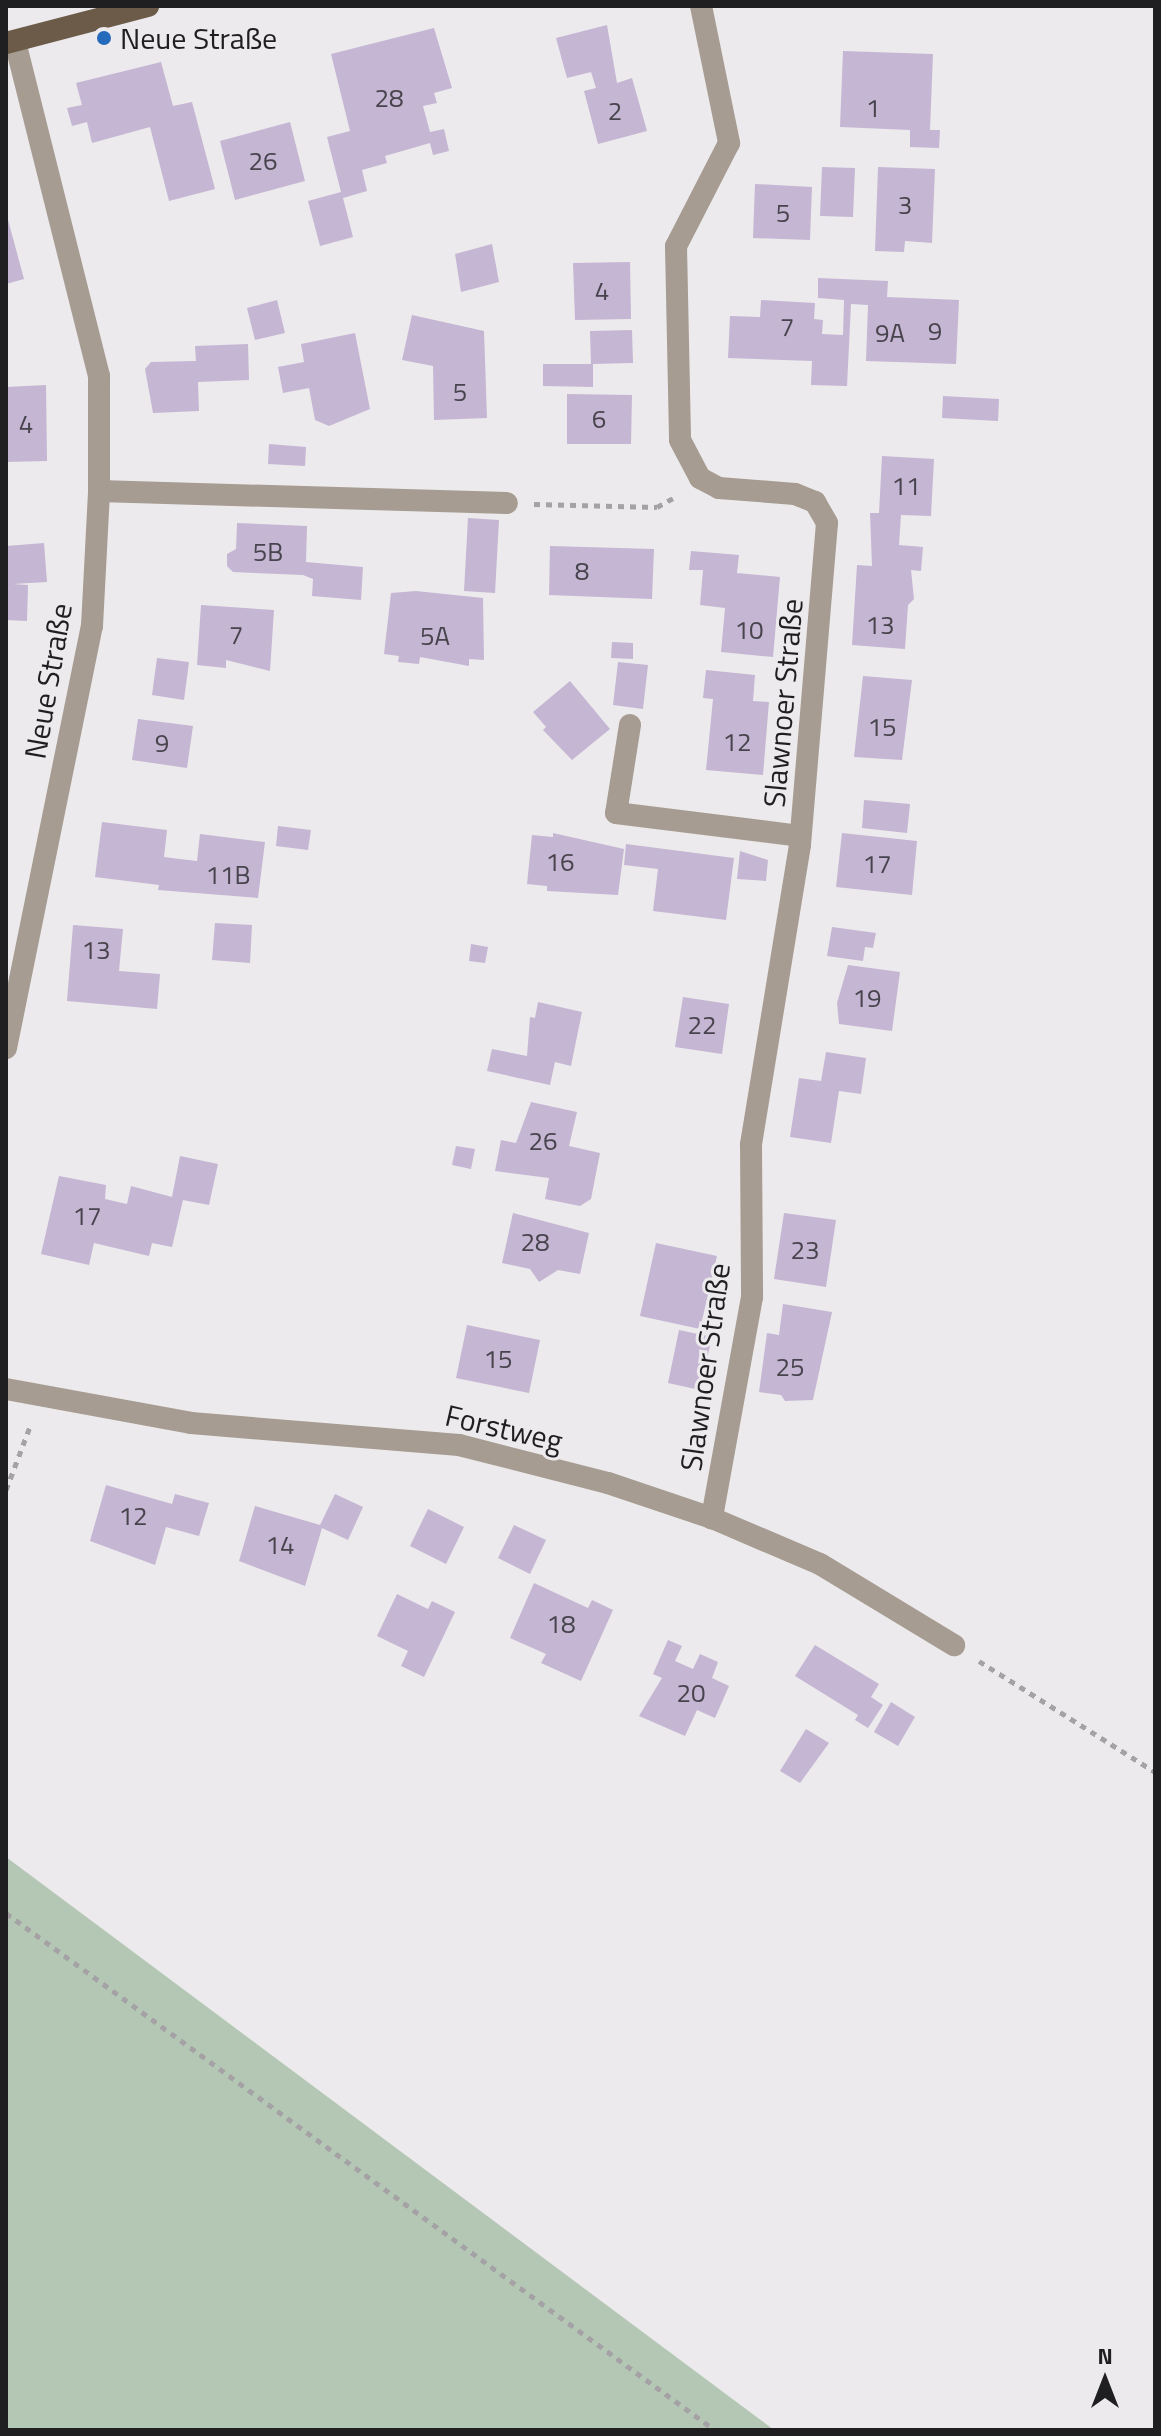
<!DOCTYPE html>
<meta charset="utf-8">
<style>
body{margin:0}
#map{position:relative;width:1161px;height:2436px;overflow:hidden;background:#eceaed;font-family:"Titillium Web",sans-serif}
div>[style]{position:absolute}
.green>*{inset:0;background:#b4c7b4}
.building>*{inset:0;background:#c5b6d3}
.path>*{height:5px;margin-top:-2.5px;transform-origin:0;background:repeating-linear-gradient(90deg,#a4a2a5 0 6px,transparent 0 12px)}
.service>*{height:22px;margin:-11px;padding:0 11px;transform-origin:11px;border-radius:11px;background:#a69c91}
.minor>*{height:22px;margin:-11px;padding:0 11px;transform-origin:11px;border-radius:11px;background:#a69c91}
.primary>*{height:22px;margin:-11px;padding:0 11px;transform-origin:11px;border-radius:11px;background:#6c5b48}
.dots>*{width:22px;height:22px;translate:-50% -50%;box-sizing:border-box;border:4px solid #eceaed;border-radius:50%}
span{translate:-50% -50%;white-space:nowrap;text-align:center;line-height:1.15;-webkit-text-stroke:6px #eceaed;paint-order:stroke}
.number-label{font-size:26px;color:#48444d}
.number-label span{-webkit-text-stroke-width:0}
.poi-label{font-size:30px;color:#1f1e20}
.left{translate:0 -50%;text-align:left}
.street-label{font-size:30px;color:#1f1e20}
.frame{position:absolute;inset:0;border:8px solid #1f1e20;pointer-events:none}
.north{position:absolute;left:1065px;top:2340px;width:80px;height:80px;-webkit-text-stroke:6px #eceaed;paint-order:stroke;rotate:0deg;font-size:22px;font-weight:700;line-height:32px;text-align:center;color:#1f1e20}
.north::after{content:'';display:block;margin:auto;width:28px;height:36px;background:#1f1e20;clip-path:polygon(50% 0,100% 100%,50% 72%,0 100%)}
</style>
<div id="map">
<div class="green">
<i style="clip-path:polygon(6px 1857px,124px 1945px,774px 2430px,6px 2430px)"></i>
</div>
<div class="building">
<i style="clip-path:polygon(607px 25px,617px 83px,632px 78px,647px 131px,598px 144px,584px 91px,596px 88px,591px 72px,567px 78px,556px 38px)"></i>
<i style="clip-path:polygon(434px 28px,452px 88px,434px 93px,437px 103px,423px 106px,430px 132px,444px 129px,449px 151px,433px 155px,430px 143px,385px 156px,387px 163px,362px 170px,367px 191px,343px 198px,353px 237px,320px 246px,308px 201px,341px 192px,327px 137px,350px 131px,331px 54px)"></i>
<i style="clip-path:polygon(843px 51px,933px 54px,930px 130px,940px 130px,939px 148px,910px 147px,910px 130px,840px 127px)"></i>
<i style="clip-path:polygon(161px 62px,173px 106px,192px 102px,215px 189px,169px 201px,150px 127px,92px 143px,87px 122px,72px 126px,67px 108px,82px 105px,76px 83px)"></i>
<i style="clip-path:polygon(290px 122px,305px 181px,235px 200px,220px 141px)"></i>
<i style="clip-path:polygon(822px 167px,855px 168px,853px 217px,820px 216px)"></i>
<i style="clip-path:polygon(878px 167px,935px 169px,932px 243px,905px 241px,904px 252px,875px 251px)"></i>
<i style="clip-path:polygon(755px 184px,812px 187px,810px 240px,753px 238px)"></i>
<i style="clip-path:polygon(7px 216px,24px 279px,6px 284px,6px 217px)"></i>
<i style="clip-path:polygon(492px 244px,499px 282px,461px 292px,455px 254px)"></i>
<i style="clip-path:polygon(630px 262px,631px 319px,575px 320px,573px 263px)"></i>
<i style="clip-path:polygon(818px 278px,888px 281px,887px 297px,959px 300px,956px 364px,866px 361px,868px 305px,851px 304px,847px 386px,811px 385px,812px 361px,728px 358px,730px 316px,760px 317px,761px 300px,815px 303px,814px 319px,823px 320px,822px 334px,843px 335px,844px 300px,818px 298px)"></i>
<i style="clip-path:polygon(277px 300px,285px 333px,255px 340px,247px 308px)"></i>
<i style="clip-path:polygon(412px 315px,484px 331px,487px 418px,434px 420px,433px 366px,402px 360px)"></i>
<i style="clip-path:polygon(632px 330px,633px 363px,593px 364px,593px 387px,543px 386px,543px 364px,591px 364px,590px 331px)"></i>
<i style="clip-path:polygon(355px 333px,370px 409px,329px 426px,315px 420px,309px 388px,283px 393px,278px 367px,304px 362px,301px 344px)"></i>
<i style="clip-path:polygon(248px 344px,249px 380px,198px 382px,199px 411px,153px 413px,145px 369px,151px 362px,196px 361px,195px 346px)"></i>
<i style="clip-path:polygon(46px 385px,47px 461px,6px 462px,6px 387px)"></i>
<i style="clip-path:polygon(567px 394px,632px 395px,631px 444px,567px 444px)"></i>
<i style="clip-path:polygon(943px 396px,999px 399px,998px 421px,942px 418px)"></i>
<i style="clip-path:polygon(269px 444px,306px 447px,305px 466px,268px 464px)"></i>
<i style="clip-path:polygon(882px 456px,934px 459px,931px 516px,901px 515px,899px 545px,923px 547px,921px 571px,911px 570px,914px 599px,908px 605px,905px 649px,852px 645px,857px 565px,872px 566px,870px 513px,879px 513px)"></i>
<i style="clip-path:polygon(468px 518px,499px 520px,495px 593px,464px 591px)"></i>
<i style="clip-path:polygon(237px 523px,307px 526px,306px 562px,363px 567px,361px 600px,312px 596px,313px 579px,303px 575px,233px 572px,227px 566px,227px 554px,236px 549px)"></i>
<i style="clip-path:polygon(44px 543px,47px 582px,13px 584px,28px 585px,27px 621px,6px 620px,6px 546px)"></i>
<i style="clip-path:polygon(550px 546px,654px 549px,652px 599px,549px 595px)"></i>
<i style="clip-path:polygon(691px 551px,739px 555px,737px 573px,780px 577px,773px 657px,721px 652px,725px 608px,700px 605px,703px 570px,689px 570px)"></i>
<i style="clip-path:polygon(416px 591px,483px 598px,484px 660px,469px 659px,469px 666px,420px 657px,419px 664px,398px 662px,399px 656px,384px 654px,391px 593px)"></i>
<i style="clip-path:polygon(201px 605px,274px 610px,270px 671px,226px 660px,226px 668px,197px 665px)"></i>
<i style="clip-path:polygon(612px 642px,633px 643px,633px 659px,611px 658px)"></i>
<i style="clip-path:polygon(157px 658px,189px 662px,184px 700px,152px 695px)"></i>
<i style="clip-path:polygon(618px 662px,648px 665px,643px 709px,613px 705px)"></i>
<i style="clip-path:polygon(706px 670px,755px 675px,753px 701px,769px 702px,763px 775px,706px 770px,713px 699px,703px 698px)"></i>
<i style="clip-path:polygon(863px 676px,912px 680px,902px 760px,854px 757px)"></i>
<i style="clip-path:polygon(570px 681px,610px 729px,572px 760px,543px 730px,546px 727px,533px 712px)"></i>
<i style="clip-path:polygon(138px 719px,193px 726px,187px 768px,132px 760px)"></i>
<i style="clip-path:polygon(864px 800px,910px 804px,907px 833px,862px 828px)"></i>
<i style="clip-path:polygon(102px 822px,167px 830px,164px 857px,180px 859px,197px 861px,200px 834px,265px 842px,258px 898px,158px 890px,159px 885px,95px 877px)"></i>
<i style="clip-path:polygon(278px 826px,311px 830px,308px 850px,276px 846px)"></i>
<i style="clip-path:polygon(553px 833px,624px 849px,618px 895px,547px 891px,547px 886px,527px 884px,532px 835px,553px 837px)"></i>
<i style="clip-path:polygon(842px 833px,917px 841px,912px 895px,836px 887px)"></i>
<i style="clip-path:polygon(626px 844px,734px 858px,726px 920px,653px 911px,658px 869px,624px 865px)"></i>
<i style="clip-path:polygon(740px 851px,768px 860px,766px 881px,737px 879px)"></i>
<i style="clip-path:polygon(215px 923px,252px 925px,250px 963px,212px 960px)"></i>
<i style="clip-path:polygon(73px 925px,123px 929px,119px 971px,160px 974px,157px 1009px,67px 1001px)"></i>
<i style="clip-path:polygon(832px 927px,876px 933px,873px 948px,865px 947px,863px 961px,827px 956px)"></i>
<i style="clip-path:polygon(471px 944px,488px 947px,485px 963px,469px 961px)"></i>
<i style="clip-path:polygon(848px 965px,900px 972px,892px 1031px,839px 1024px,837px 1003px)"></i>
<i style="clip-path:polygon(683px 997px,729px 1004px,722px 1054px,675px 1047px)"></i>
<i style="clip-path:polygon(538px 1002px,582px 1012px,571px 1066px,555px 1062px,550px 1085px,487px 1071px,492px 1049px,527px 1056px,530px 1017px,535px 1018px)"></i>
<i style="clip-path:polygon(826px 1052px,866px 1058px,861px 1094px,839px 1091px,831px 1143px,790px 1137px,799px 1078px,821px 1081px)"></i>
<i style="clip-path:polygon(531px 1102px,577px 1112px,569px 1146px,600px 1153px,591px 1199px,580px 1206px,545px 1199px,549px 1178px,495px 1171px,501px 1140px,516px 1143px)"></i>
<i style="clip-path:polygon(456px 1146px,475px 1149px,471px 1169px,452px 1165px)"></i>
<i style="clip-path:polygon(180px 1156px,218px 1164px,209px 1205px,183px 1200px,172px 1247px,152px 1243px,149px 1256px,94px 1243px,89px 1265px,41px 1254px,59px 1176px,106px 1185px,105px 1199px,127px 1204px,131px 1186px,172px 1197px)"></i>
<i style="clip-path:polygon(513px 1213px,589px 1233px,580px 1274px,558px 1270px,539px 1282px,530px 1269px,502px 1263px)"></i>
<i style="clip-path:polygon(784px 1213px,836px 1220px,826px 1287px,774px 1279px)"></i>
<i style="clip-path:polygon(656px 1243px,717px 1256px,700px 1329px,640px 1316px)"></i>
<i style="clip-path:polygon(783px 1304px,832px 1312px,813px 1400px,785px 1401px,781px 1395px,759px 1392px,767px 1333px,779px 1335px)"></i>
<i style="clip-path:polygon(467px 1325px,540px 1340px,529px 1393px,456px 1378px)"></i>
<i style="clip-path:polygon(679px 1330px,712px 1337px,700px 1390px,668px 1383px)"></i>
<i style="clip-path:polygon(106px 1485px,172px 1504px,175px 1494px,209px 1503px,199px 1536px,166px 1527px,155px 1565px,90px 1541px)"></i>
<i style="clip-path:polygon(335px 1494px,363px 1507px,348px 1540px,322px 1528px,305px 1586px,239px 1561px,255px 1506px,320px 1525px)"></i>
<i style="clip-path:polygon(428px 1509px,464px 1527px,446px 1564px,410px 1546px)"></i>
<i style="clip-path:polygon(514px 1525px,546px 1540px,530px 1574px,498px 1558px)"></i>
<i style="clip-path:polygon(534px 1583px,588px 1608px,592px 1600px,613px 1610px,581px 1681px,541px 1663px,546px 1654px,510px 1638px)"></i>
<i style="clip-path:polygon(397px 1594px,428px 1609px,432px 1601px,455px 1612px,424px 1677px,401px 1666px,408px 1651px,377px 1636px)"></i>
<i style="clip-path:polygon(668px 1640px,682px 1646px,675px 1661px,693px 1669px,700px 1654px,718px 1662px,712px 1678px,729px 1686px,715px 1718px,697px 1710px,685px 1736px,639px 1716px,662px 1678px,653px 1674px)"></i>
<i style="clip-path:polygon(815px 1645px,879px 1684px,871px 1697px,883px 1705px,868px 1728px,855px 1720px,858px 1715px,795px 1676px)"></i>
<i style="clip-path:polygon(891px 1702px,915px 1717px,898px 1746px,874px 1732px)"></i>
<i style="clip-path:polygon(806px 1729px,829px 1743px,800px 1783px,780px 1771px)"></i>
</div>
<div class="path">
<i style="left:534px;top:504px;width:123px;rotate:1.4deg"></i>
<i style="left:657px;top:507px;width:23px;rotate:-29deg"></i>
<i style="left:6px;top:1490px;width:71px;rotate:-69.3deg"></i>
<i style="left:979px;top:1661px;width:208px;rotate:32.2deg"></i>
<i style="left:6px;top:1913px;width:877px;rotate:36.1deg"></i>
</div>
<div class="service">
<i style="left:630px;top:725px;width:89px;rotate:99deg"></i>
<i style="left:616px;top:813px;width:185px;rotate:7.1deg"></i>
</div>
<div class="minor">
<i style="left:701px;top:6px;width:140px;rotate:78.4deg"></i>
<i style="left:729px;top:143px;width:116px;rotate:117.2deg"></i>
<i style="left:676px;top:246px;width:194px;rotate:88.8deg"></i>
<i style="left:680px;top:440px;width:43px;rotate:62.2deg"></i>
<i style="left:700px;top:478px;width:21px;rotate:28deg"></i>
<i style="left:719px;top:488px;width:76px;rotate:4.5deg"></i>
<i style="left:795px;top:494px;width:22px;rotate:22deg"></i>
<i style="left:815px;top:502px;width:24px;rotate:60deg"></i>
<i style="left:827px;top:523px;width:323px;rotate:94.8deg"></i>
<i style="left:800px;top:845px;width:304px;rotate:99.3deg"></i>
<i style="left:751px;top:1145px;width:152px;rotate:89.6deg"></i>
<i style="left:752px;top:1297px;width:225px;rotate:100.3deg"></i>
<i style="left:99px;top:491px;width:408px;rotate:1.7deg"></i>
<i style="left:6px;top:1048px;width:431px;rotate:-78.5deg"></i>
<i style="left:92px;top:626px;width:135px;rotate:-87deg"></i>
<i style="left:99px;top:491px;width:115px;rotate:-90deg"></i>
<i style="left:99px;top:376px;width:345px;rotate:-104.1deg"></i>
<i style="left:6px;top:1389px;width:188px;rotate:10.4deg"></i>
<i style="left:191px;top:1423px;width:269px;rotate:4.7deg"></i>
<i style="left:459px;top:1445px;width:154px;rotate:14.3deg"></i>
<i style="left:608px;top:1483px;width:110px;rotate:18.6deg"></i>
<i style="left:712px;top:1518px;width:117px;rotate:23.1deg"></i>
<i style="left:820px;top:1564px;width:157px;rotate:31.2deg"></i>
</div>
<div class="primary">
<i style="left:6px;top:43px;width:147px;rotate:-14.6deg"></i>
</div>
<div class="dots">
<i style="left:104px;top:38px;background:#266abb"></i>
</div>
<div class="number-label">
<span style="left:389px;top:98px">28</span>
<span style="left:873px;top:108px">1</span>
<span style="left:615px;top:111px">2</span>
<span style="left:263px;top:161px">26</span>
<span style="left:905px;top:205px">3</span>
<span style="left:783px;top:213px">5</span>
<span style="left:602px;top:291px">4</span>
<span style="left:787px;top:327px">7</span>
<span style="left:935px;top:331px">9</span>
<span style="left:890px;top:333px">9A</span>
<span style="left:460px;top:392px">5</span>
<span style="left:599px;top:419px">6</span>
<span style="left:26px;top:424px">4</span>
<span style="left:906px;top:486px">11</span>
<span style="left:268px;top:552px">5B</span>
<span style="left:582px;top:571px">8</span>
<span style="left:880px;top:625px">13</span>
<span style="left:749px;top:630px">10</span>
<span style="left:236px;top:635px">7</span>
<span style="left:435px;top:636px">5A</span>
<span style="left:882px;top:727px">15</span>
<span style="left:737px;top:742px">12</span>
<span style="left:162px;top:743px">9</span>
<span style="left:560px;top:862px">16</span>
<span style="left:877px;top:864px">17</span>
<span style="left:228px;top:875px">11B</span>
<span style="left:96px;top:950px">13</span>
<span style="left:867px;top:998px">19</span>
<span style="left:702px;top:1025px">22</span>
<span style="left:543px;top:1141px">26</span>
<span style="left:87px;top:1216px">17</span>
<span style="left:535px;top:1242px">28</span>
<span style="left:805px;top:1250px">23</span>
<span style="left:498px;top:1359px">15</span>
<span style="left:790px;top:1367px">25</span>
<span style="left:133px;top:1516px">12</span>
<span style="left:280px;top:1545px">14</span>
<span style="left:561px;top:1624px">18</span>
<span style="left:691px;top:1693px">20</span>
</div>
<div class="poi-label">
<span class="left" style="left:120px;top:38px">Neue Straße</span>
</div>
<div class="street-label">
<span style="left:48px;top:681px;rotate:-80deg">Neue Straße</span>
<span style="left:783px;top:703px;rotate:-85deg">Slawnoer Straße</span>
<span style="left:705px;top:1367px;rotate:-82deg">Slawnoer Straße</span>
<span style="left:504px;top:1428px;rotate:13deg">Forstweg</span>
</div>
<div class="frame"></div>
<div class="north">N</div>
</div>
